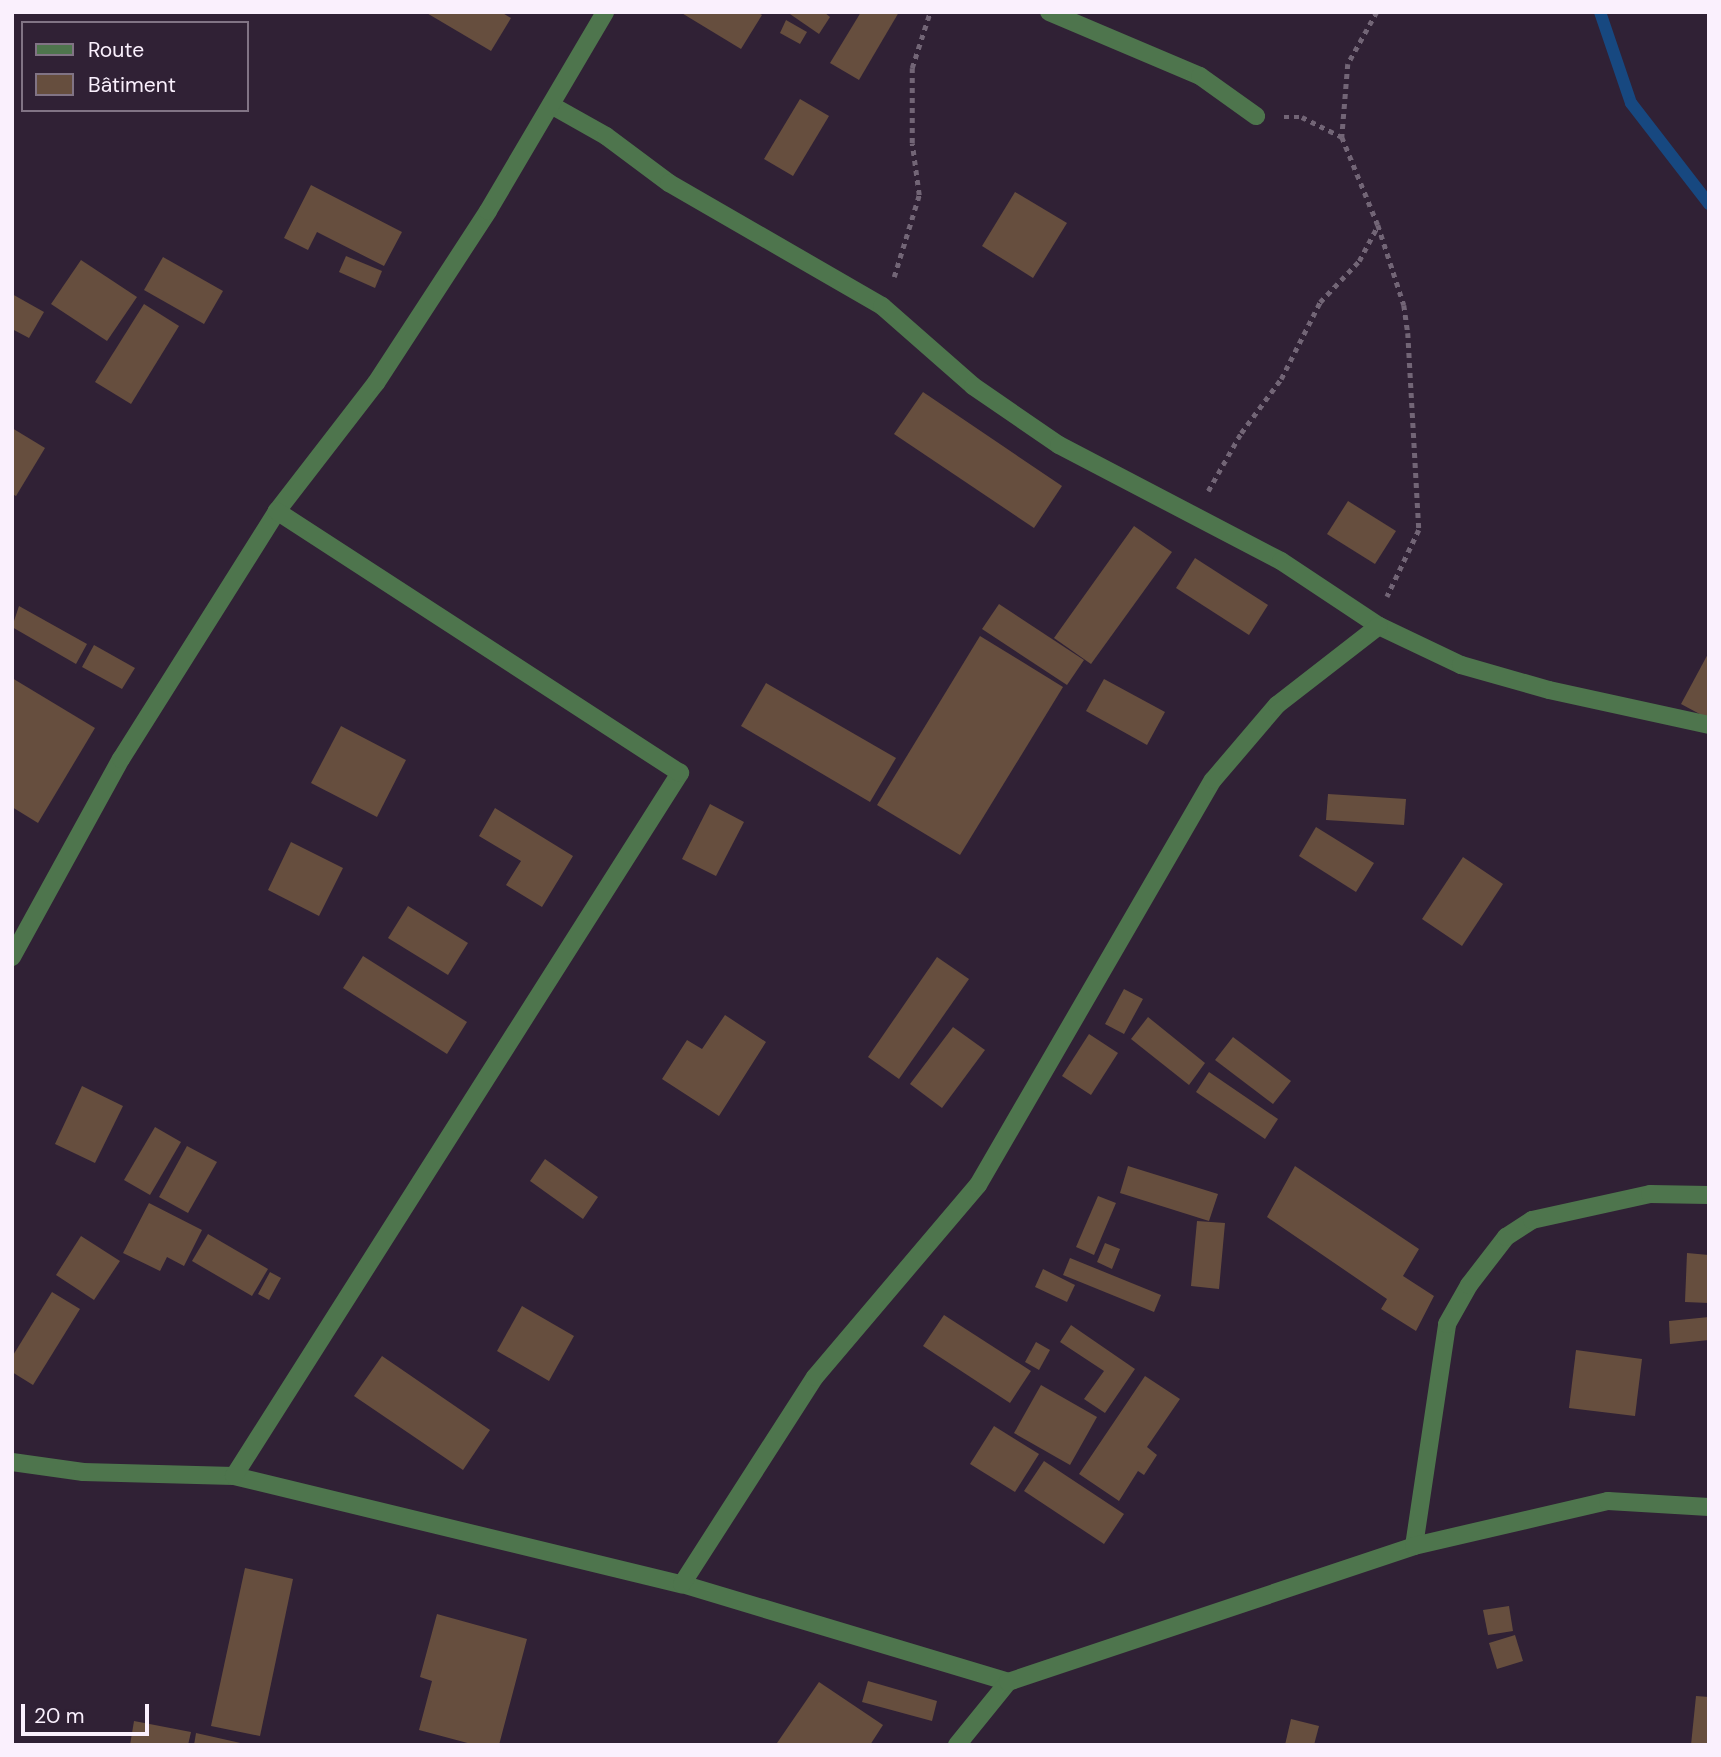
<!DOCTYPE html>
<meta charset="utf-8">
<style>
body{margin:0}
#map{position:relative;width:1721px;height:1757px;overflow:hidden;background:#302135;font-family:"DM Sans",sans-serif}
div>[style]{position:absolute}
.stream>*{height:12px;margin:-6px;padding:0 6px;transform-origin:6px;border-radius:6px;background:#174880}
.building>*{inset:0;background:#664e3e}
.path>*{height:4.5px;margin-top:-2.25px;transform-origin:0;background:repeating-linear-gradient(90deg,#726576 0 5px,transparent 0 10px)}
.minor>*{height:18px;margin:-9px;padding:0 9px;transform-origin:9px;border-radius:9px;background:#4e754d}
span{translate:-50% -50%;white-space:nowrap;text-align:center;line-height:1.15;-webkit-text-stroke:7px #302135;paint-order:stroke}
.frame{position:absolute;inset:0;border:14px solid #faf0fd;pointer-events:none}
.legend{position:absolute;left:21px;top:21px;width:228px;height:91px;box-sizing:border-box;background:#302135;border:2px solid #817485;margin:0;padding:9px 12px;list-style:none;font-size:21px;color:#faf0fd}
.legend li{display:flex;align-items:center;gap:14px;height:35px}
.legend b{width:35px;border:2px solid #817485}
.scale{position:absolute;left:21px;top:1704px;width:128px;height:32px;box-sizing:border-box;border:4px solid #faf0fd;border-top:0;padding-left:9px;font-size:21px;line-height:24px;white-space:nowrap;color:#faf0fd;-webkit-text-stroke:5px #302135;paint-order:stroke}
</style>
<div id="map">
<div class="stream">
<i style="left:1600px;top:12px;width:96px;rotate:71.2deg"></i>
<i style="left:1631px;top:103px;width:128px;rotate:52.3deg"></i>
</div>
<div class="building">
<i style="clip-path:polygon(425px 12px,501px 12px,511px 18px,491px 51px)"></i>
<i style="clip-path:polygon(680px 12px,757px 12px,762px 15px,741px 49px)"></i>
<i style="clip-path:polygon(787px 12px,824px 12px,830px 17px,819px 34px)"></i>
<i style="clip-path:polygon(861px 12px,899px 12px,859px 80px,830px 63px)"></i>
<i style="clip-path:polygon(786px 20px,807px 32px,800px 44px,780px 33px)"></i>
<i style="clip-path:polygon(800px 99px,829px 116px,793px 176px,764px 159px)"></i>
<i style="clip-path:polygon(311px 185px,402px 232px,384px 266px,317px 232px,308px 250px,284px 238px)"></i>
<i style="clip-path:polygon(1015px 192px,1067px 223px,1033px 278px,982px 246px)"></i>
<i style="clip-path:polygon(346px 256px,382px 271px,375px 288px,339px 272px)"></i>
<i style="clip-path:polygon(163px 257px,223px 291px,204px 324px,144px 290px)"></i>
<i style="clip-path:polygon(81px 260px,137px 297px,107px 341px,51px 304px)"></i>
<i style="clip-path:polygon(12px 294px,44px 312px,29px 338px,12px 329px)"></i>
<i style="clip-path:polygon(144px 304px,179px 326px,131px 404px,95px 382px)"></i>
<i style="clip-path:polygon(923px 392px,1062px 486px,1034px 528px,894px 434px)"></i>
<i style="clip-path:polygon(12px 428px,45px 448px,16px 496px,12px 494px)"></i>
<i style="clip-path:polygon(1348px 501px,1396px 531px,1375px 564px,1327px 534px)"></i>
<i style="clip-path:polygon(1134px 526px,1172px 552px,1091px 664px,1054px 638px)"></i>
<i style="clip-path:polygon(1195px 558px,1268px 605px,1249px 635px,1176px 588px)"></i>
<i style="clip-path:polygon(999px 604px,1084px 660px,1067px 685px,982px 629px)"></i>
<i style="clip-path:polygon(19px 606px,87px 644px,76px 664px,12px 627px)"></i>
<i style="clip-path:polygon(980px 636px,1063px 687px,960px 855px,877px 805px)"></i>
<i style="clip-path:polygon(94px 645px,135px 668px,122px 689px,82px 667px)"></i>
<i style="clip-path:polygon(1709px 652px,1709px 719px,1681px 704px)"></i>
<i style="clip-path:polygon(12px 678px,95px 728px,38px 823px,12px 807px)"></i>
<i style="clip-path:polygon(1104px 679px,1165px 712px,1147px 745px,1086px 711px)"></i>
<i style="clip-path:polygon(766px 683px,896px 758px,870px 802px,741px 726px)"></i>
<i style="clip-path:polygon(341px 726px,406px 760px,377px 817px,311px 783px)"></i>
<i style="clip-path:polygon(1328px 794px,1406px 799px,1404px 825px,1326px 820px)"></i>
<i style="clip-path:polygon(710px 804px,744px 822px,716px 876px,682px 859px)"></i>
<i style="clip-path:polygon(495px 808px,573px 856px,542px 907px,506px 885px,521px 861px,479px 836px)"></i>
<i style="clip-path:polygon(1316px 827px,1374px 863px,1356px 892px,1299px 856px)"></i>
<i style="clip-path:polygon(291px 842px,343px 868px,319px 916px,268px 890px)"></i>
<i style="clip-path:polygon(1463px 857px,1503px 884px,1462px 946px,1422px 919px)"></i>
<i style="clip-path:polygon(408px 906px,468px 943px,448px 975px,388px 938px)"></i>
<i style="clip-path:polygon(363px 956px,467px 1022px,447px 1054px,343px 988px)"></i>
<i style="clip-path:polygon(937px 957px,969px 979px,899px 1079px,868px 1057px)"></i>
<i style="clip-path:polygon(1124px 989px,1143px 999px,1124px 1034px,1105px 1024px)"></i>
<i style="clip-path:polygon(725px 1015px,766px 1042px,719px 1116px,662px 1079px,687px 1040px,702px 1049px)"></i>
<i style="clip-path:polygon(1148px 1017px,1205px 1063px,1189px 1085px,1131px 1039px)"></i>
<i style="clip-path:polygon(953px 1027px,985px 1050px,942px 1108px,910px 1084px)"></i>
<i style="clip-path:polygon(1089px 1034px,1118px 1053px,1091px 1095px,1062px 1076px)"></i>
<i style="clip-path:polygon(1233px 1037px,1291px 1081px,1273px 1104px,1215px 1060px)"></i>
<i style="clip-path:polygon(1209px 1072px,1278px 1119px,1265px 1139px,1196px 1092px)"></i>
<i style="clip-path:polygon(82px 1086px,123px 1106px,95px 1163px,55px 1144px)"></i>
<i style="clip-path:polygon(155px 1127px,181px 1142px,150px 1195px,124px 1180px)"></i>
<i style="clip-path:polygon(187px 1146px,217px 1162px,188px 1213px,159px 1197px)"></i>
<i style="clip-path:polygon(545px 1159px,598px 1197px,583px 1219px,530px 1181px)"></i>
<i style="clip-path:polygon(1128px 1166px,1218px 1194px,1209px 1221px,1120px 1193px)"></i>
<i style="clip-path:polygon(1295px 1166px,1419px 1249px,1403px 1276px,1434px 1296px,1416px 1331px,1381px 1309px,1387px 1299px,1267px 1217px)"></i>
<i style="clip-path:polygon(1098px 1196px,1116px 1203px,1094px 1255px,1076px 1247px)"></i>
<i style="clip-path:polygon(149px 1203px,202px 1230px,184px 1266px,167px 1257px,160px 1271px,123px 1253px)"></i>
<i style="clip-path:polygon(1197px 1221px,1225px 1223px,1219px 1289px,1191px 1286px)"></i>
<i style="clip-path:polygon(208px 1234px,268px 1269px,252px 1296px,192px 1261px)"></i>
<i style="clip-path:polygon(81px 1236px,120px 1261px,94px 1300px,56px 1275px)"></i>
<i style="clip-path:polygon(1105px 1243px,1120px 1249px,1112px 1269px,1097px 1262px)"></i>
<i style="clip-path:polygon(1687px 1253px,1709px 1255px,1709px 1303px,1685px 1302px)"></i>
<i style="clip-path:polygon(1070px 1258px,1161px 1295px,1154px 1312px,1063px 1275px)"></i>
<i style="clip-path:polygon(1043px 1269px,1075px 1285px,1067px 1302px,1035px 1287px)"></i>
<i style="clip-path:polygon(270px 1272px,281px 1278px,269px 1300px,258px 1294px)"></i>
<i style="clip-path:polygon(52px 1292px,80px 1309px,33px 1385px,12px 1372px,12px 1357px)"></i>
<i style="clip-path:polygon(522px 1306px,574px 1336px,549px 1381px,497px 1351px)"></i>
<i style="clip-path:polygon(944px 1315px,1031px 1371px,1010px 1403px,923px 1346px)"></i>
<i style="clip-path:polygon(1709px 1317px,1709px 1340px,1670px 1344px,1669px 1321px)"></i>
<i style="clip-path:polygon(1071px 1325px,1135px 1369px,1105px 1413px,1084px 1399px,1104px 1371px,1060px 1342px)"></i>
<i style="clip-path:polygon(1036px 1342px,1050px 1350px,1039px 1370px,1025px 1362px)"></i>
<i style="clip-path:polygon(1576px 1350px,1642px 1359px,1635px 1416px,1569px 1408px)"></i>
<i style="clip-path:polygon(382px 1356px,490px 1430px,463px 1470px,354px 1396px)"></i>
<i style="clip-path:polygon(1145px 1376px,1180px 1399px,1147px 1447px,1157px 1455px,1144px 1475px,1138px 1471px,1119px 1501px,1079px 1474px)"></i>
<i style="clip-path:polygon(1041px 1385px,1097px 1417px,1070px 1465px,1014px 1433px)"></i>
<i style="clip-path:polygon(994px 1426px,1039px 1454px,1015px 1492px,970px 1464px)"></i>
<i style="clip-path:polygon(1044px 1461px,1124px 1514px,1104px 1544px,1024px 1491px)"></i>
<i style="clip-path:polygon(245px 1568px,293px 1579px,260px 1736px,211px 1726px)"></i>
<i style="clip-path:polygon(1509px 1606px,1513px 1631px,1488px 1635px,1483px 1610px)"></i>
<i style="clip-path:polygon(437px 1614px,527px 1639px,499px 1745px,475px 1745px,419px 1730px,432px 1681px,420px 1677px)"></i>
<i style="clip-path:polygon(1515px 1635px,1523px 1661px,1497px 1669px,1489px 1643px)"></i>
<i style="clip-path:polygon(868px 1681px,937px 1701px,932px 1721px,862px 1702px)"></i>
<i style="clip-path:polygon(819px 1682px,883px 1725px,870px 1745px,777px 1743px)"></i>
<i style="clip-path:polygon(1696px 1696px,1709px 1697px,1709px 1745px,1691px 1745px)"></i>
<i style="clip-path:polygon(1291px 1719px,1319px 1726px,1314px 1745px,1285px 1745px)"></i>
<i style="clip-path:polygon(134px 1721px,191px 1732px,188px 1745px,130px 1745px)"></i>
<i style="clip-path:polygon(196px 1733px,245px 1744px,245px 1745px,194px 1745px)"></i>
</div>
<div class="path">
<i style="left:1377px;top:12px;width:60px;rotate:119.1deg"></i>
<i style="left:1348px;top:64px;width:73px;rotate:94.7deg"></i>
<i style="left:1342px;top:137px;width:95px;rotate:67.8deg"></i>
<i style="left:1378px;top:225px;width:84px;rotate:72deg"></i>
<i style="left:1404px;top:305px;width:28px;rotate:82deg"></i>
<i style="left:1408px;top:333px;width:197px;rotate:86.8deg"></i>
<i style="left:1419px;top:530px;width:74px;rotate:115.5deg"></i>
<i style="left:1284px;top:117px;width:18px"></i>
<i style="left:1302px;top:117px;width:45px;rotate:26.6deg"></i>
<i style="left:894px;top:277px;width:86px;rotate:-73deg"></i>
<i style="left:919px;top:195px;width:52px;rotate:-97.7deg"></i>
<i style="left:912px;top:143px;width:75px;rotate:-90deg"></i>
<i style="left:912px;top:68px;width:59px;rotate:-72.2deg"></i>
<i style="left:1208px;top:491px;width:67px;rotate:-60.4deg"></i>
<i style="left:1241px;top:433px;width:67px;rotate:-53.5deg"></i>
<i style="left:1281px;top:379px;width:86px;rotate:-63.1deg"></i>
<i style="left:1320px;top:302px;width:57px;rotate:-46.4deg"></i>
<i style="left:1359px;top:261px;width:40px;rotate:-62deg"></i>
</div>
<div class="minor">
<i style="left:1049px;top:12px;width:164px;rotate:23deg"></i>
<i style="left:1200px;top:76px;width:69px;rotate:35.5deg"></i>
<i style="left:551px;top:105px;width:63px;rotate:29.4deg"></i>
<i style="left:606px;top:136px;width:79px;rotate:36.7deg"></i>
<i style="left:669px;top:183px;width:246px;rotate:30deg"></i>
<i style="left:882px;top:306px;width:121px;rotate:41.3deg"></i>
<i style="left:973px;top:386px;width:104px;rotate:34.5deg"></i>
<i style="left:1059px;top:445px;width:250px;rotate:27.6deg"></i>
<i style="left:1281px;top:561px;width:118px;rotate:33.6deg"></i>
<i style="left:1379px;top:626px;width:91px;rotate:25.4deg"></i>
<i style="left:1461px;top:665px;width:91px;rotate:15.9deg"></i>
<i style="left:1549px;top:690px;width:164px;rotate:12.3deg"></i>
<i style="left:12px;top:957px;width:226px;rotate:-61.2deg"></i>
<i style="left:121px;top:759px;width:293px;rotate:-57.8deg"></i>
<i style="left:277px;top:511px;width:162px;rotate:-52.3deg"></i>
<i style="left:376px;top:383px;width:205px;rotate:-56.9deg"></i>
<i style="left:488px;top:211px;width:231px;rotate:-59.5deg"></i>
<i style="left:12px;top:1462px;width:72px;rotate:8deg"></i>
<i style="left:83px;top:1472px;width:151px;rotate:1.5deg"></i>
<i style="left:234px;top:1476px;width:461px;rotate:13.6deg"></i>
<i style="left:682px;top:1584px;width:340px;rotate:16.7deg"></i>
<i style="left:234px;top:1476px;width:833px;rotate:-57.61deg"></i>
<i style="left:680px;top:773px;width:481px;rotate:-147deg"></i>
<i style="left:1414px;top:1546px;width:224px;rotate:-81.5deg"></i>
<i style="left:1447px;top:1324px;width:45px;rotate:-60.6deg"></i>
<i style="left:1469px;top:1285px;width:61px;rotate:-52.4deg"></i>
<i style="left:1506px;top:1237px;width:31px;rotate:-33deg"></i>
<i style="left:1532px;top:1220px;width:121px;rotate:-12.4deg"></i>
<i style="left:1650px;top:1194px;width:59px;rotate:1deg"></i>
<i style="left:682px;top:1584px;width:246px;rotate:-57.3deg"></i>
<i style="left:815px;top:1377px;width:252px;rotate:-49.7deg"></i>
<i style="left:978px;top:1185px;width:468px;rotate:-59.9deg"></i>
<i style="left:1213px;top:780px;width:99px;rotate:-49.5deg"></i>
<i style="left:1277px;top:705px;width:129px;rotate:-37.8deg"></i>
<i style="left:957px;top:1745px;width:81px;rotate:-51deg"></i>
<i style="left:1008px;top:1682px;width:428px;rotate:-18.5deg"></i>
<i style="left:1414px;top:1546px;width:199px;rotate:-13.1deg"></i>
<i style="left:1608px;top:1501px;width:101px;rotate:3.4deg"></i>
</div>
<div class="frame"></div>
<ul class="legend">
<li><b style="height:9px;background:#4e754d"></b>Route</li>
<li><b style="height:19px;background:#664e3e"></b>Bâtiment</li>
</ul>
<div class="scale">20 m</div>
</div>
